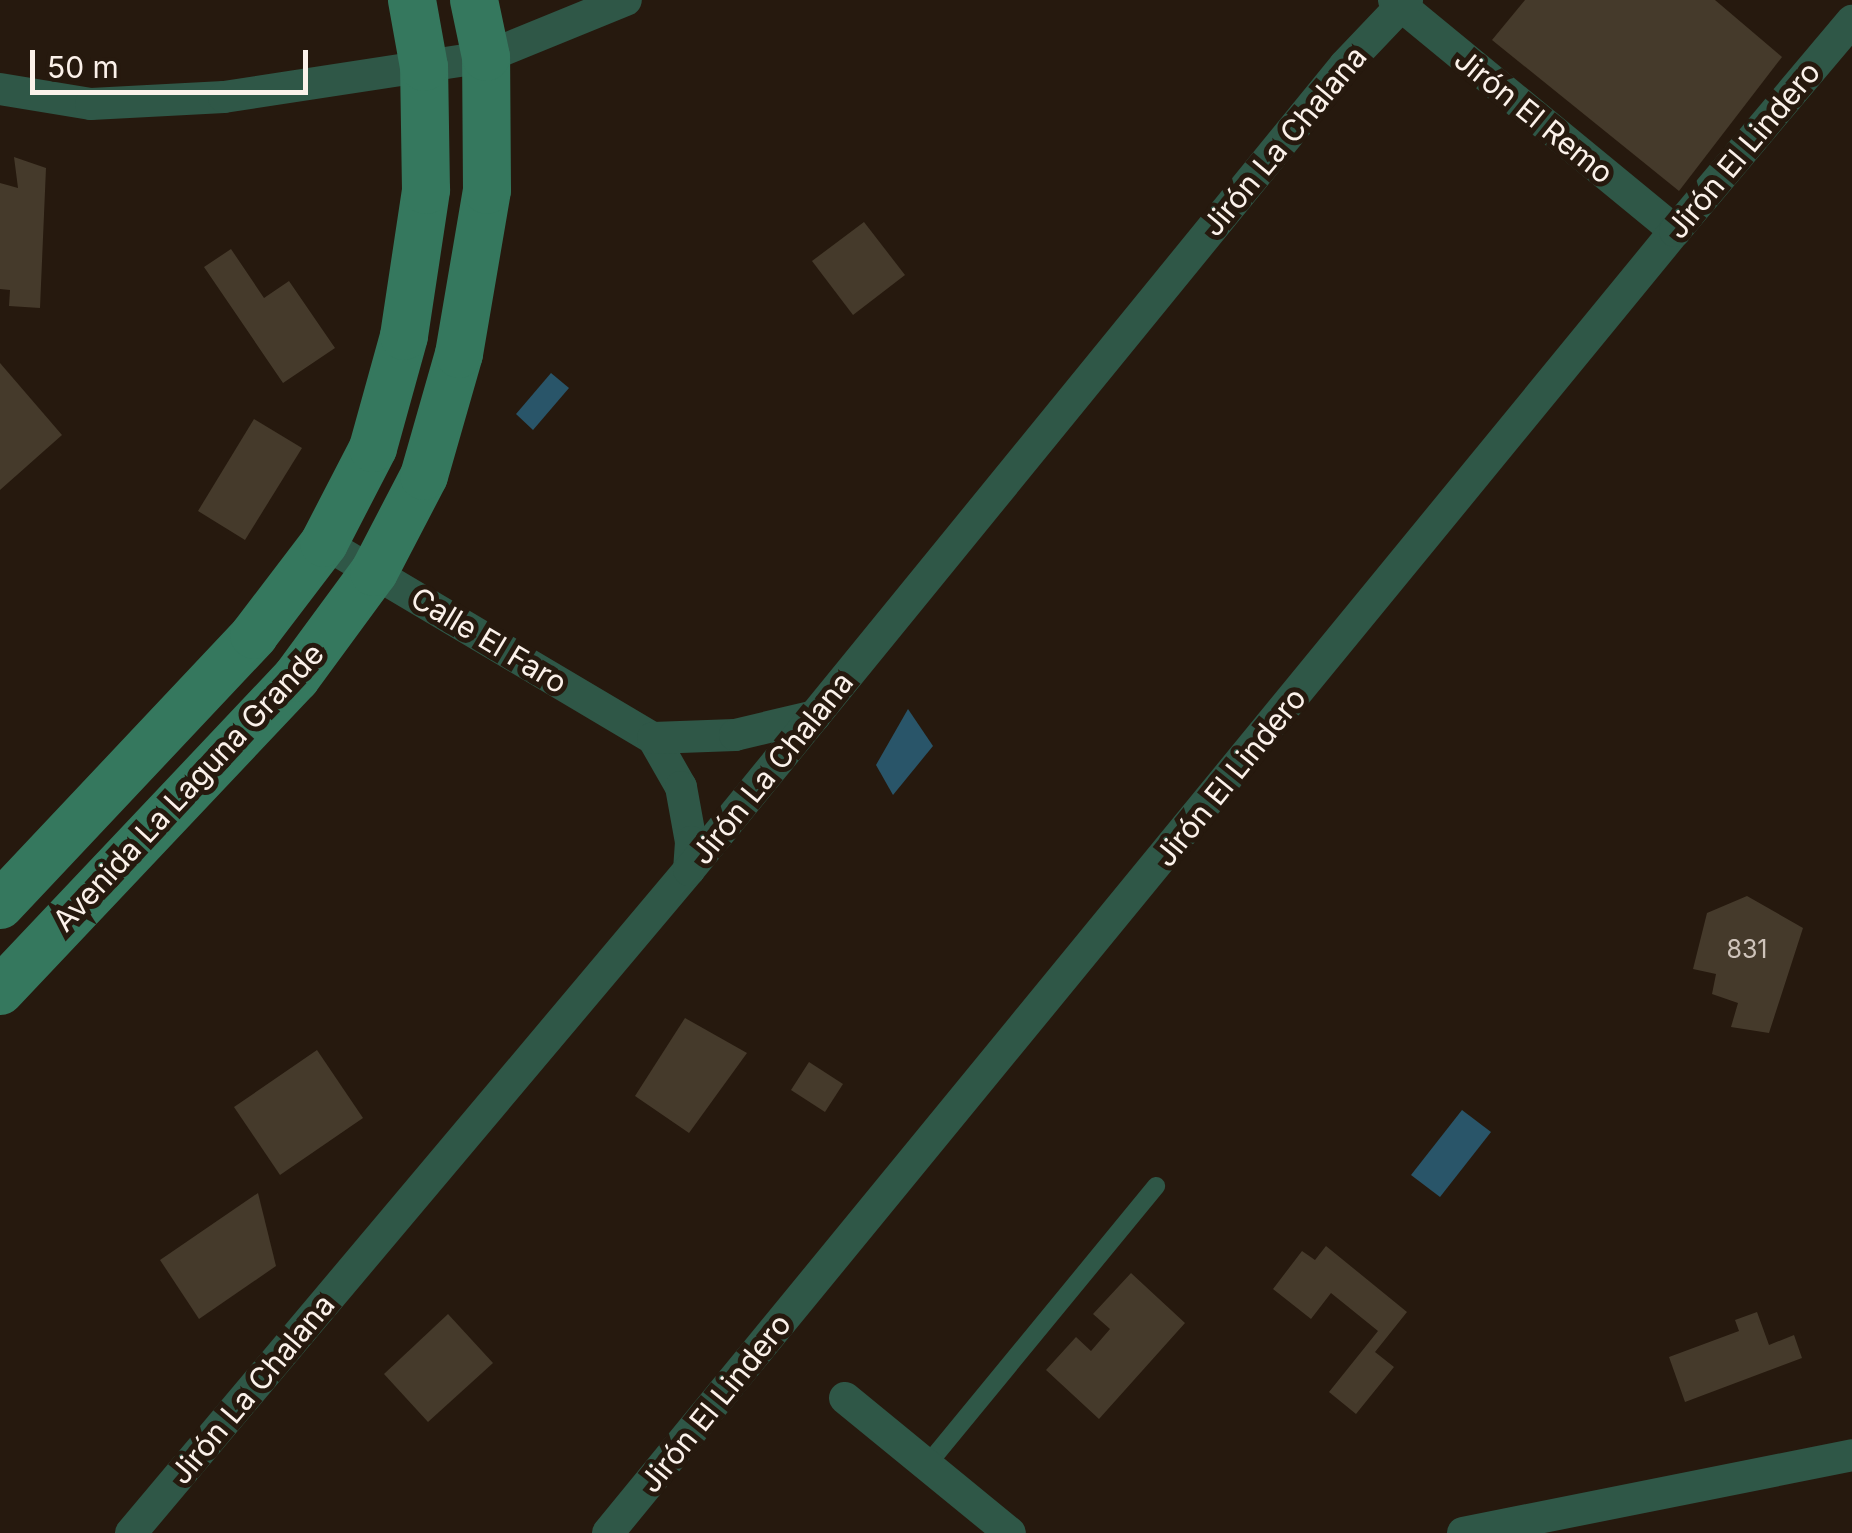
<!DOCTYPE html>
<meta charset="utf-8">
<style>
body{margin:0}
#map{position:relative;width:1852px;height:1533px;overflow:hidden;background:#26190e;font-family:Inter,sans-serif}
div>[style]{position:absolute}
.water>*{inset:0;background:#295569}
.building>*{inset:0;background:#453a2b}
.lane>*{height:18px;margin:-9px;padding:0 9px;transform-origin:9px;border-radius:9px;background:#2f5747}
.street>*{height:32px;margin:-16px;padding:0 16px;transform-origin:16px;border-radius:16px;background:#2f5747}
.secondary>*{height:48px;margin:-24px;padding:0 24px;transform-origin:24px;border-radius:24px;background:#35785e}
span{translate:-50% -50%;white-space:nowrap;text-align:center;line-height:1.15;-webkit-text-stroke:10px #26190e;paint-order:stroke}
.number-label{font-size:25px;color:#cec3ba}
.number-label span{-webkit-text-stroke-width:0}
.street-label{font-size:30px;color:#fbf1ea}
.scale{position:absolute;left:30px;top:50px;width:278px;height:45px;box-sizing:border-box;border:5px solid #fbf1ea;border-top:0;padding-left:12px;font-size:30px;line-height:35px;white-space:nowrap;color:#fbf1ea;-webkit-text-stroke:8px #26190e;paint-order:stroke}
</style>
<div id="map">
<div class="water">
<i style="clip-path:polygon(551px 373px,569px 388px,533px 430px,516px 414px)"></i>
<i style="clip-path:polygon(908px 709px,933px 746px,893px 795px,876px 765px)"></i>
<i style="clip-path:polygon(1462px 1110px,1491px 1132px,1440px 1197px,1411px 1175px)"></i>
</div>
<div class="building">
<i style="clip-path:polygon(1525px 0,1715px 0,1782px 57px,1679px 191px,1492px 40px)"></i>
<i style="clip-path:polygon(14px 157px,46px 168px,40px 308px,9px 306px,10px 290px,0 289px,0 183px,18px 188px)"></i>
<i style="clip-path:polygon(864px 222px,905px 275px,853px 315px,812px 261px)"></i>
<i style="clip-path:polygon(231px 249px,264px 298px,289px 281px,335px 348px,283px 383px,204px 267px)"></i>
<i style="clip-path:polygon(0 363px,62px 435px,0 490px)"></i>
<i style="clip-path:polygon(254px 419px,302px 448px,245px 540px,198px 511px)"></i>
<i style="clip-path:polygon(1747px 896px,1803px 928px,1769px 1033px,1731px 1027px,1738px 1003px,1712px 994px,1716px 974px,1693px 969px,1707px 913px)"></i>
<i style="clip-path:polygon(685px 1018px,747px 1053px,689px 1133px,635px 1096px)"></i>
<i style="clip-path:polygon(317px 1050px,363px 1118px,280px 1175px,234px 1107px)"></i>
<i style="clip-path:polygon(809px 1062px,843px 1084px,825px 1112px,791px 1090px)"></i>
<i style="clip-path:polygon(258px 1193px,276px 1266px,199px 1319px,160px 1260px)"></i>
<i style="clip-path:polygon(1326px 1246px,1407px 1312px,1375px 1352px,1394px 1367px,1356px 1414px,1329px 1392px,1378px 1331px,1331px 1293px,1311px 1319px,1273px 1289px,1302px 1251px,1315px 1260px)"></i>
<i style="clip-path:polygon(1131px 1273px,1185px 1323px,1099px 1419px,1046px 1370px,1076px 1337px,1091px 1351px,1110px 1329px,1093px 1314px)"></i>
<i style="clip-path:polygon(1757px 1312px,1769px 1345px,1794px 1335px,1802px 1358px,1685px 1402px,1669px 1357px,1739px 1331px,1735px 1320px)"></i>
<i style="clip-path:polygon(448px 1314px,493px 1363px,428px 1422px,384px 1374px)"></i>
</div>
<div class="lane">
<i style="left:927px;top:1465px;width:361px;rotate:-50.6deg"></i>
</div>
<div class="street">
<i style="left:1394px;top:0;width:364px;rotate:39.4deg"></i>
<i style="left:0;top:89px;width:92px;rotate:9.4deg"></i>
<i style="left:91px;top:104px;width:133px;rotate:-3deg"></i>
<i style="left:224px;top:97px;width:265px;rotate:-8.7deg"></i>
<i style="left:486px;top:57px;width:151px;rotate:-22.2deg"></i>
<i style="left:324px;top:543px;width:382px;rotate:30.7deg"></i>
<i style="left:653px;top:738px;width:56px;rotate:60.3deg"></i>
<i style="left:681px;top:787px;width:56px;rotate:79.7deg"></i>
<i style="left:691px;top:842px;width:28px;rotate:94deg"></i>
<i style="left:653px;top:738px;width:82px;rotate:-2.1deg"></i>
<i style="left:735px;top:735px;width:82px;rotate:-13.4deg"></i>
<i style="left:845px;top:1398px;width:213px;rotate:39.3deg"></i>
<i style="left:131px;top:1533px;width:867px;rotate:-49.92deg"></i>
<i style="left:689px;top:870px;width:1038px;rotate:-50.82deg"></i>
<i style="left:1345px;top:65px;width:90px;rotate:-46.4deg"></i>
<i style="left:608px;top:1533px;width:1683px;rotate:-50.67deg"></i>
<i style="left:1675px;top:231px;width:275px;rotate:-49.9deg"></i>
<i style="left:1463px;top:1533px;width:397px;rotate:-11.3deg"></i>
</div>
<div class="secondary">
<i style="left:0;top:905px;width:371px;rotate:-46.7deg"></i>
<i style="left:254px;top:635px;width:116px;rotate:-52.7deg"></i>
<i style="left:324px;top:543px;width:107px;rotate:-62.7deg"></i>
<i style="left:373px;top:448px;width:116px;rotate:-74.5deg"></i>
<i style="left:404px;top:336px;width:148px;rotate:-81.4deg"></i>
<i style="left:426px;top:190px;width:123px;rotate:-90.9deg"></i>
<i style="left:424px;top:67px;width:68px;rotate:-100.2deg"></i>
<i style="left:0;top:991px;width:431px;rotate:-46.6deg"></i>
<i style="left:296px;top:678px;width:132px;rotate:-53.7deg"></i>
<i style="left:374px;top:572px;width:108px;rotate:-62.5deg"></i>
<i style="left:424px;top:476px;width:127px;rotate:-74deg"></i>
<i style="left:459px;top:354px;width:166px;rotate:-80.3deg"></i>
<i style="left:487px;top:190px;width:133px;rotate:-90.4deg"></i>
<i style="left:486px;top:57px;width:58px;rotate:-101.9deg"></i>
</div>
<div class="number-label">
<span style="left:1747px;top:949px">831</span>
</div>
<div class="street-label">
<span style="left:1534px;top:116px;rotate:39deg">Jirón El Remo</span>
<span style="left:1284px;top:141px;rotate:-50deg">Jirón La Chalana</span>
<span style="left:1743px;top:150px;rotate:-50deg">Jirón El Lindero</span>
<span style="left:489px;top:640px;rotate:31deg">Calle El Faro</span>
<span style="left:772px;top:768px;rotate:-51deg">Jirón La Chalana</span>
<span style="left:1230px;top:777px;rotate:-51deg">Jirón El Lindero</span>
<span style="left:188px;top:787px;rotate:-47deg">Avenida La Laguna Grande</span>
<span style="left:252px;top:1389px;rotate:-50deg">Jirón La Chalana</span>
<span style="left:715px;top:1403px;rotate:-51deg">Jirón El Lindero</span>
</div>
<div class="scale">50 m</div>
</div>
